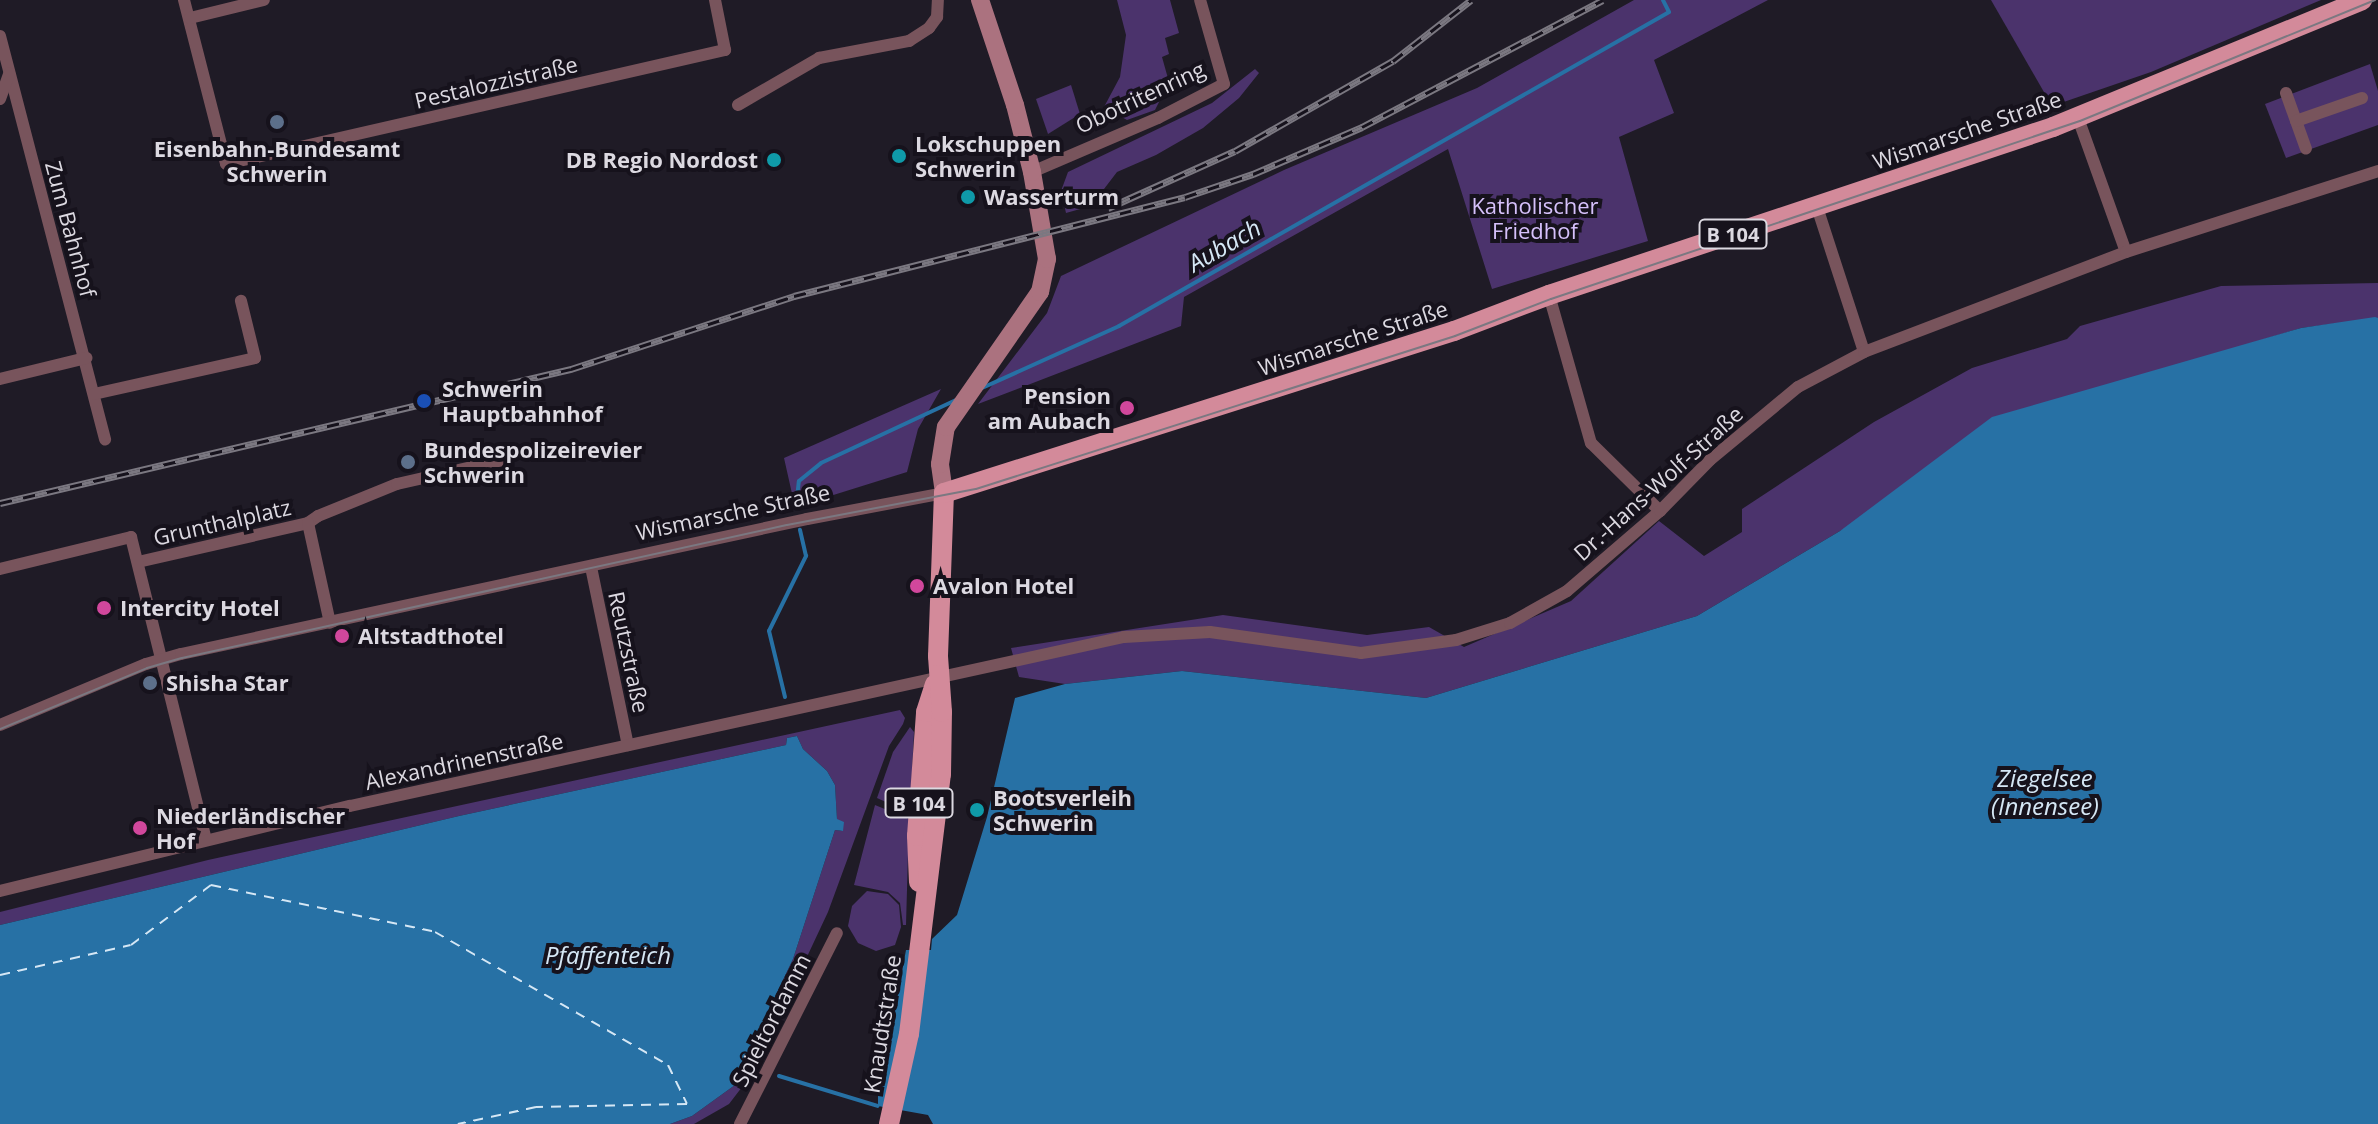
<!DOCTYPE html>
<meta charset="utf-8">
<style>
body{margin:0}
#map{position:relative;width:2378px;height:1124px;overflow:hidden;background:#1f1b26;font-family:"Open Sans",sans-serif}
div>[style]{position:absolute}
.green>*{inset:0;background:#4b336c}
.water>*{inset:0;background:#2771a5}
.stream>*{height:4px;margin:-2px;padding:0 2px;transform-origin:2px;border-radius:2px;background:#2771a5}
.ferry>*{height:2px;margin-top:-1px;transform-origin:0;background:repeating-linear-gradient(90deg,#d5e7f5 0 10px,transparent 0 18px)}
.street>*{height:12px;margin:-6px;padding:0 6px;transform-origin:6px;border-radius:6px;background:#78545c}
.secondary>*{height:18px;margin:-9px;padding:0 9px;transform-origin:9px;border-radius:9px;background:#ab727f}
.primary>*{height:20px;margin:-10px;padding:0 10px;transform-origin:10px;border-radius:10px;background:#d38a9a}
.tram>*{height:2px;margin:-1px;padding:0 1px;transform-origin:1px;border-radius:1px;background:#7b7881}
.rail>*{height:7px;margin-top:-3.5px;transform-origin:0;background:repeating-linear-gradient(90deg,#16121c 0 12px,#7b7881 0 24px);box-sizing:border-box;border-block:2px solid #7b7881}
.dots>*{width:22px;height:22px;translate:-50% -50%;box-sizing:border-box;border:4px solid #16121c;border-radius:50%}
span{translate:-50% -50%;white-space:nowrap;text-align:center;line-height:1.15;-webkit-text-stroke:8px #16121c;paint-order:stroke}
.shield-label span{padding:2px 6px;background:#16121c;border:2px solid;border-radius:6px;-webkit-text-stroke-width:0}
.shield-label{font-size:20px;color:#dcd9e1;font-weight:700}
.street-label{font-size:22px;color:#dcd9e1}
.poi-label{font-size:22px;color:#dcd9e1;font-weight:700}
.left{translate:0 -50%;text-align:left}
.right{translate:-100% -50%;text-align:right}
.park-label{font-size:22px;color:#d6c1fb}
.water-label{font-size:24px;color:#d5e7f5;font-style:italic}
</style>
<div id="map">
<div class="green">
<i style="clip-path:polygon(1117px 0,1170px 0,1179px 33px,1165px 38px,1169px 54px,1162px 57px,1169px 82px,1155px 110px,1127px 120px,1104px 107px,1120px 77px,1126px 35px)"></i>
<i style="clip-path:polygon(1634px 0,1768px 0,1654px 60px,1674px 113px,1619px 137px,1648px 241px,1492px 289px,1448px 149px,1184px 297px,1181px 326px,978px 404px,1047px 313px,1061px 276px,1284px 170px,1477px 88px)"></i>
<i style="clip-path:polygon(1991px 0,2321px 0,2151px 72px,2052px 106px)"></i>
<i style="clip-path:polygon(2370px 64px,2378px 91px,2378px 125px,2286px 158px,2265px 104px)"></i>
<i style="clip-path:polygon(1255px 69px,1259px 73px,1239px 98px,1203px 128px,1156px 155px,1117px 172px,1091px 206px,1066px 213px,1061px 191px,1068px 172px,1212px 103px)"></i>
<i style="clip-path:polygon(1071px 85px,1080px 114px,1048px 134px,1036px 99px)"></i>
<i style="clip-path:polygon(2378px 283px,2378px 318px,2301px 328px,2166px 369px,1840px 531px,1697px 616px,1426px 698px,1182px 671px,1065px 684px,1019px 677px,1011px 648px,1223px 615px,1367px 635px,1429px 627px,1464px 647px,1571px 601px,1659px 521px,1704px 556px,1742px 532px,1742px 509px,1874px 422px,1972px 368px,2067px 339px,2080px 326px,2221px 286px)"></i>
<i style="clip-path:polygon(941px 389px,918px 429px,907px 472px,795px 507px,784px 458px)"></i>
<i style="clip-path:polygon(900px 710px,905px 718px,903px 724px,889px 746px,828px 912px,752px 1074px,729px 1104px,694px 1124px,670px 1124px,692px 1116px,735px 1085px,793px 959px,835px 830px,842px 831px,837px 820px,835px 785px,827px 771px,803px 749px,797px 736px,787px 738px,786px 745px,459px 816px,0 925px,0 912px,208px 860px)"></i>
<i style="clip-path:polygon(910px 727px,914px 732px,910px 813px,877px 798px,893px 752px)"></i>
<i style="clip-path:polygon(875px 805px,909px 819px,906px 925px,903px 925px,900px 903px,888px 892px,854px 885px)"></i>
<i style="clip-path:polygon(867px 891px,888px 894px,899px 905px,901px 927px,895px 945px,876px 951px,858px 943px,848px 926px,852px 906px)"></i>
</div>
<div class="water">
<i style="clip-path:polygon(2375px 317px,2378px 318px,2378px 1124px,933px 1124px,928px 1115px,878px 1106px,878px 1057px,883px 1043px,890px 1038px,906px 950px,931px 950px,932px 939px,957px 915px,987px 817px,1015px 698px,1065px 684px,1182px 671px,1426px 698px,1697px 616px,1840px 531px,1992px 417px,2301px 328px)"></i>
<i style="clip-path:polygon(797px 736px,803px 749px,827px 771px,835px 785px,837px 819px,844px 822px,843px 831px,835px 830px,793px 959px,752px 1045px,757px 1051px,754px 1058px,735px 1085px,692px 1116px,670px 1124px,0 1124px,0 925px,459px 816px,786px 745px,787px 738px)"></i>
</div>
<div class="stream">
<i style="left:982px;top:388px;width:150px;rotate:-24.3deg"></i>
<i style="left:1119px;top:326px;width:633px;rotate:-29.72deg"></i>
<i style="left:1669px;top:12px;width:13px;rotate:-117deg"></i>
<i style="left:796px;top:508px;width:27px;rotate:-84deg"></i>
<i style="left:799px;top:481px;width:28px;rotate:-39deg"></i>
<i style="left:821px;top:463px;width:149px;rotate:-25deg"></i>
<i style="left:785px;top:697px;width:68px;rotate:-103.6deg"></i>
<i style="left:769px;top:631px;width:84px;rotate:-63.7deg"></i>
<i style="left:806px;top:556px;width:27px;rotate:-103deg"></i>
<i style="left:779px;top:1076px;width:103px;rotate:16.9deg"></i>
</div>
<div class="ferry">
<i style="left:0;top:975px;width:134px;rotate:-12.9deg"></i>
<i style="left:131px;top:945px;width:100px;rotate:-36.9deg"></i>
<i style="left:211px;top:885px;width:229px;rotate:11.8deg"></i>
<i style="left:435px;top:932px;width:268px;rotate:29.7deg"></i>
<i style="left:668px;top:1065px;width:43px;rotate:64deg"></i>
<i style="left:687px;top:1104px;width:151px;rotate:178.9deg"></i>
<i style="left:536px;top:1107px;width:80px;rotate:167.7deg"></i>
</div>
<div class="street">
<i style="left:184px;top:0;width:169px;rotate:75.6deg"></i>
<i style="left:226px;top:164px;width:512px;rotate:-12.87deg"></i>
<i style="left:725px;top:50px;width:51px;rotate:-101.3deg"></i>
<i style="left:190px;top:18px;width:76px;rotate:-13.7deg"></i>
<i style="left:0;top:36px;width:417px;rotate:75.4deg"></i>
<i style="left:2286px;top:93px;width:59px;rotate:70.3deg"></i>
<i style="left:0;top:99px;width:27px;rotate:-70deg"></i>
<i style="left:738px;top:105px;width:94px;rotate:-30.1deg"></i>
<i style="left:819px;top:58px;width:92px;rotate:-10.7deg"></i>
<i style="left:909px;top:41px;width:24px;rotate:-33deg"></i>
<i style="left:929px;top:28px;width:14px;rotate:-54deg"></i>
<i style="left:937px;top:17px;width:17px;rotate:-87deg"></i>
<i style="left:2078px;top:118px;width:142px;rotate:70.3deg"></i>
<i style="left:2296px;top:121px;width:70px;rotate:-19.2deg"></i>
<i style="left:1032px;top:172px;width:137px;rotate:-23.2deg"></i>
<i style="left:1158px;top:118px;width:74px;rotate:-27.3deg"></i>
<i style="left:1224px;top:84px;width:87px;rotate:-105.9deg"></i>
<i style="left:1817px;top:207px;width:152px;rotate:72deg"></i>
<i style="left:1549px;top:295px;width:154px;rotate:74.2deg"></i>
<i style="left:1591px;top:443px;width:97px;rotate:44.6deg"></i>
<i style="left:0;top:379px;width:89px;rotate:-13.7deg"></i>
<i style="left:94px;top:394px;width:165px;rotate:-12.6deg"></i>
<i style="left:255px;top:358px;width:59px;rotate:-103.8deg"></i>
<i style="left:308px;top:523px;width:12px;rotate:-35deg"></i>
<i style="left:318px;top:516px;width:85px;rotate:-22.1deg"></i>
<i style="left:397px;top:484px;width:109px;rotate:-12.8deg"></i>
<i style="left:138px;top:562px;width:174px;rotate:-12.9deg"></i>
<i style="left:308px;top:523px;width:102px;rotate:77.6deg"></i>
<i style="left:591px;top:567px;width:182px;rotate:78.3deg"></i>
<i style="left:0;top:569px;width:135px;rotate:-13.7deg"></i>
<i style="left:131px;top:537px;width:311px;rotate:76.1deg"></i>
<i style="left:0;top:725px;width:158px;rotate:-22.7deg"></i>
<i style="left:146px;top:664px;width:36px;rotate:-16deg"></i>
<i style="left:181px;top:654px;width:640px;rotate:-12.17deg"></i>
<i style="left:807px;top:519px;width:139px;rotate:-10.7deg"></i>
<i style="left:0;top:891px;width:360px;rotate:-13.7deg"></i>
<i style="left:350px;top:806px;width:792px;rotate:-12.32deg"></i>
<i style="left:1124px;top:637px;width:86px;rotate:-3.3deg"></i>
<i style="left:1210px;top:632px;width:152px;rotate:7.9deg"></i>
<i style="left:1361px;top:653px;width:96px;rotate:-7.8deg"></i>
<i style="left:1456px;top:640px;width:57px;rotate:-17.5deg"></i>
<i style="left:1510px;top:623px;width:65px;rotate:-29.3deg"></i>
<i style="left:1567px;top:591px;width:123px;rotate:-40.7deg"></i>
<i style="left:1660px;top:511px;width:71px;rotate:-45.6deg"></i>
<i style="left:1710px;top:460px;width:114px;rotate:-39.7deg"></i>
<i style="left:1798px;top:387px;width:75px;rotate:-27.9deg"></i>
<i style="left:1864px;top:352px;width:280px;rotate:-20.9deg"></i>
<i style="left:2126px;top:252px;width:265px;rotate:-17.8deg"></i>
<i style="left:740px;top:1124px;width:214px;rotate:-63.1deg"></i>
</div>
<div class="secondary">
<i style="left:944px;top:493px;width:29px;rotate:-98deg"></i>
<i style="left:940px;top:464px;width:37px;rotate:-81deg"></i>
<i style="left:946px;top:427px;width:165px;rotate:-55.2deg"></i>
<i style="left:1040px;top:292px;width:34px;rotate:-78deg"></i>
<i style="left:1047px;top:259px;width:88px;rotate:-99.8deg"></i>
<i style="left:1032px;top:172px;width:69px;rotate:-104.2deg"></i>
<i style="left:1015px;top:105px;width:111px;rotate:-108.4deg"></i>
</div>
<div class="primary">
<i style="left:919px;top:882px;width:46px;rotate:-92.5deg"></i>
<i style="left:917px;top:836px;width:124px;rotate:-85.8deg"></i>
<i style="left:926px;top:712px;width:29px;rotate:-72deg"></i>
<i style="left:889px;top:1124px;width:92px;rotate:-77.5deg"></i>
<i style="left:909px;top:1034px;width:262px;rotate:-83deg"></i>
<i style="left:941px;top:774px;width:62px;rotate:-89.1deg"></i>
<i style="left:942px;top:712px;width:56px;rotate:-94.1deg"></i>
<i style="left:938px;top:656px;width:163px;rotate:-87.9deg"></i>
<i style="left:944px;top:493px;width:535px;rotate:-17.62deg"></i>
<i style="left:1454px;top:331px;width:102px;rotate:-20.8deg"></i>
<i style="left:1549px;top:295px;width:531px;rotate:-18.43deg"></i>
<i style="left:2053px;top:127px;width:334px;rotate:-22.3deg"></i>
</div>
<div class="tram">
<i style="left:0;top:729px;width:159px;rotate:-22.5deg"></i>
<i style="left:147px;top:668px;width:36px;rotate:-16deg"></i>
<i style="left:182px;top:658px;width:619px;rotate:-12.4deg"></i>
<i style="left:787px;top:525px;width:192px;rotate:-10.8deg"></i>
<i style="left:976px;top:489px;width:503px;rotate:-17.71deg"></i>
<i style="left:1455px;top:336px;width:103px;rotate:-21.1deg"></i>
<i style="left:1551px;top:299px;width:558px;rotate:-18.6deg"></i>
<i style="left:2080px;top:121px;width:319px;rotate:-22.3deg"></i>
</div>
<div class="rail">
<i style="left:1108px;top:208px;width:139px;rotate:-24.2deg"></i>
<i style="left:1235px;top:151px;width:182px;rotate:-29.7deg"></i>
<i style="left:1393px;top:61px;width:99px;rotate:-38deg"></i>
<i style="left:0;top:503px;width:587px;rotate:-13.21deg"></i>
<i style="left:571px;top:369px;width:235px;rotate:-18.1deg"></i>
<i style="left:794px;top:296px;width:403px;rotate:-14.2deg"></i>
<i style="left:1185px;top:197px;width:72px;rotate:-18.7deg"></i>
<i style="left:1253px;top:174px;width:119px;rotate:-23.3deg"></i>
<i style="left:1362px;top:127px;width:272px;rotate:-27.8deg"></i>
</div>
<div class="dots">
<i style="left:277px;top:122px;background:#5c6f8a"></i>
<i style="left:899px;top:156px;background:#0f9aa8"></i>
<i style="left:774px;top:160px;background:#0f9aa8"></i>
<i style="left:968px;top:197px;background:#0f9aa8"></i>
<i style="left:424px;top:401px;background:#1a4fb4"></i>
<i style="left:1127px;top:408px;background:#d1479c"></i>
<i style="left:408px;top:462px;background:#5c6f8a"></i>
<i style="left:917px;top:586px;background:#d1479c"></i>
<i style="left:104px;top:608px;background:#d1479c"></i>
<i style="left:342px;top:636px;background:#d1479c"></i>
<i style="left:150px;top:683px;background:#5c6f8a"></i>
<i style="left:977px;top:810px;background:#0f9aa8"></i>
<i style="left:140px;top:828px;background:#d1479c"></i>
</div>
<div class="shield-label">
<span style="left:1733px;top:234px">B 104</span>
<span style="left:919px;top:803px">B 104</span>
</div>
<div class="street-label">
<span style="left:496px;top:82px;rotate:-13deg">Pestalozzistraße</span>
<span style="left:1140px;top:97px;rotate:-25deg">Obotritenring</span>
<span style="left:1967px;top:130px;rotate:-19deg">Wismarsche Straße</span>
<span style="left:71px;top:229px;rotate:75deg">Zum Bahnhof</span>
<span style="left:1353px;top:338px;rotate:-18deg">Wismarsche Straße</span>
<span style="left:1658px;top:483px;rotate:-42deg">Dr.-Hans-Wolf-Straße</span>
<span style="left:733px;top:512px;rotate:-12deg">Wismarsche Straße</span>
<span style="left:222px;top:522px;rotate:-13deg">Grunthalplatz</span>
<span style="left:629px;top:652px;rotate:78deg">Reutzstraße</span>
<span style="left:464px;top:761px;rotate:-12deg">Alexandrinenstraße</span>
<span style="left:771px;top:1020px;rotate:-63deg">Spieltordamm</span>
<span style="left:882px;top:1024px;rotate:-81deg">Knaudtstraße</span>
</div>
<div class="poi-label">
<span class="left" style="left:915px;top:156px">Lokschuppen<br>Schwerin</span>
<span style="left:277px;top:161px">Eisenbahn-Bundesamt<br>Schwerin</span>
<span class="right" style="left:758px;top:160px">DB Regio Nordost</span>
<span class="left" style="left:984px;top:197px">Wasserturm</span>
<span class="left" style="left:442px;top:401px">Schwerin<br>Hauptbahnhof</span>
<span class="right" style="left:1111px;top:408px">Pension<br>am Aubach</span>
<span class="left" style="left:424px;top:462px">Bundespolizeirevier<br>Schwerin</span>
<span class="left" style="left:933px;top:586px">Avalon Hotel</span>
<span class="left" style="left:120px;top:608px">Intercity Hotel</span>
<span class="left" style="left:358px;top:636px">Altstadthotel</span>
<span class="left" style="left:166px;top:683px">Shisha Star</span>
<span class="left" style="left:993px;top:810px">Bootsverleih<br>Schwerin</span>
<span class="left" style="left:156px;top:828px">Niederländischer<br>Hof</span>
</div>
<div class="park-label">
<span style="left:1535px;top:218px">Katholischer<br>Friedhof</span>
</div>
<div class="water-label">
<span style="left:1224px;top:245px;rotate:-30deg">Aubach</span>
<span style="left:2045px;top:792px">Ziegelsee<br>(Innensee)</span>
<span style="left:608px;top:955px">Pfaffenteich</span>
</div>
</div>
